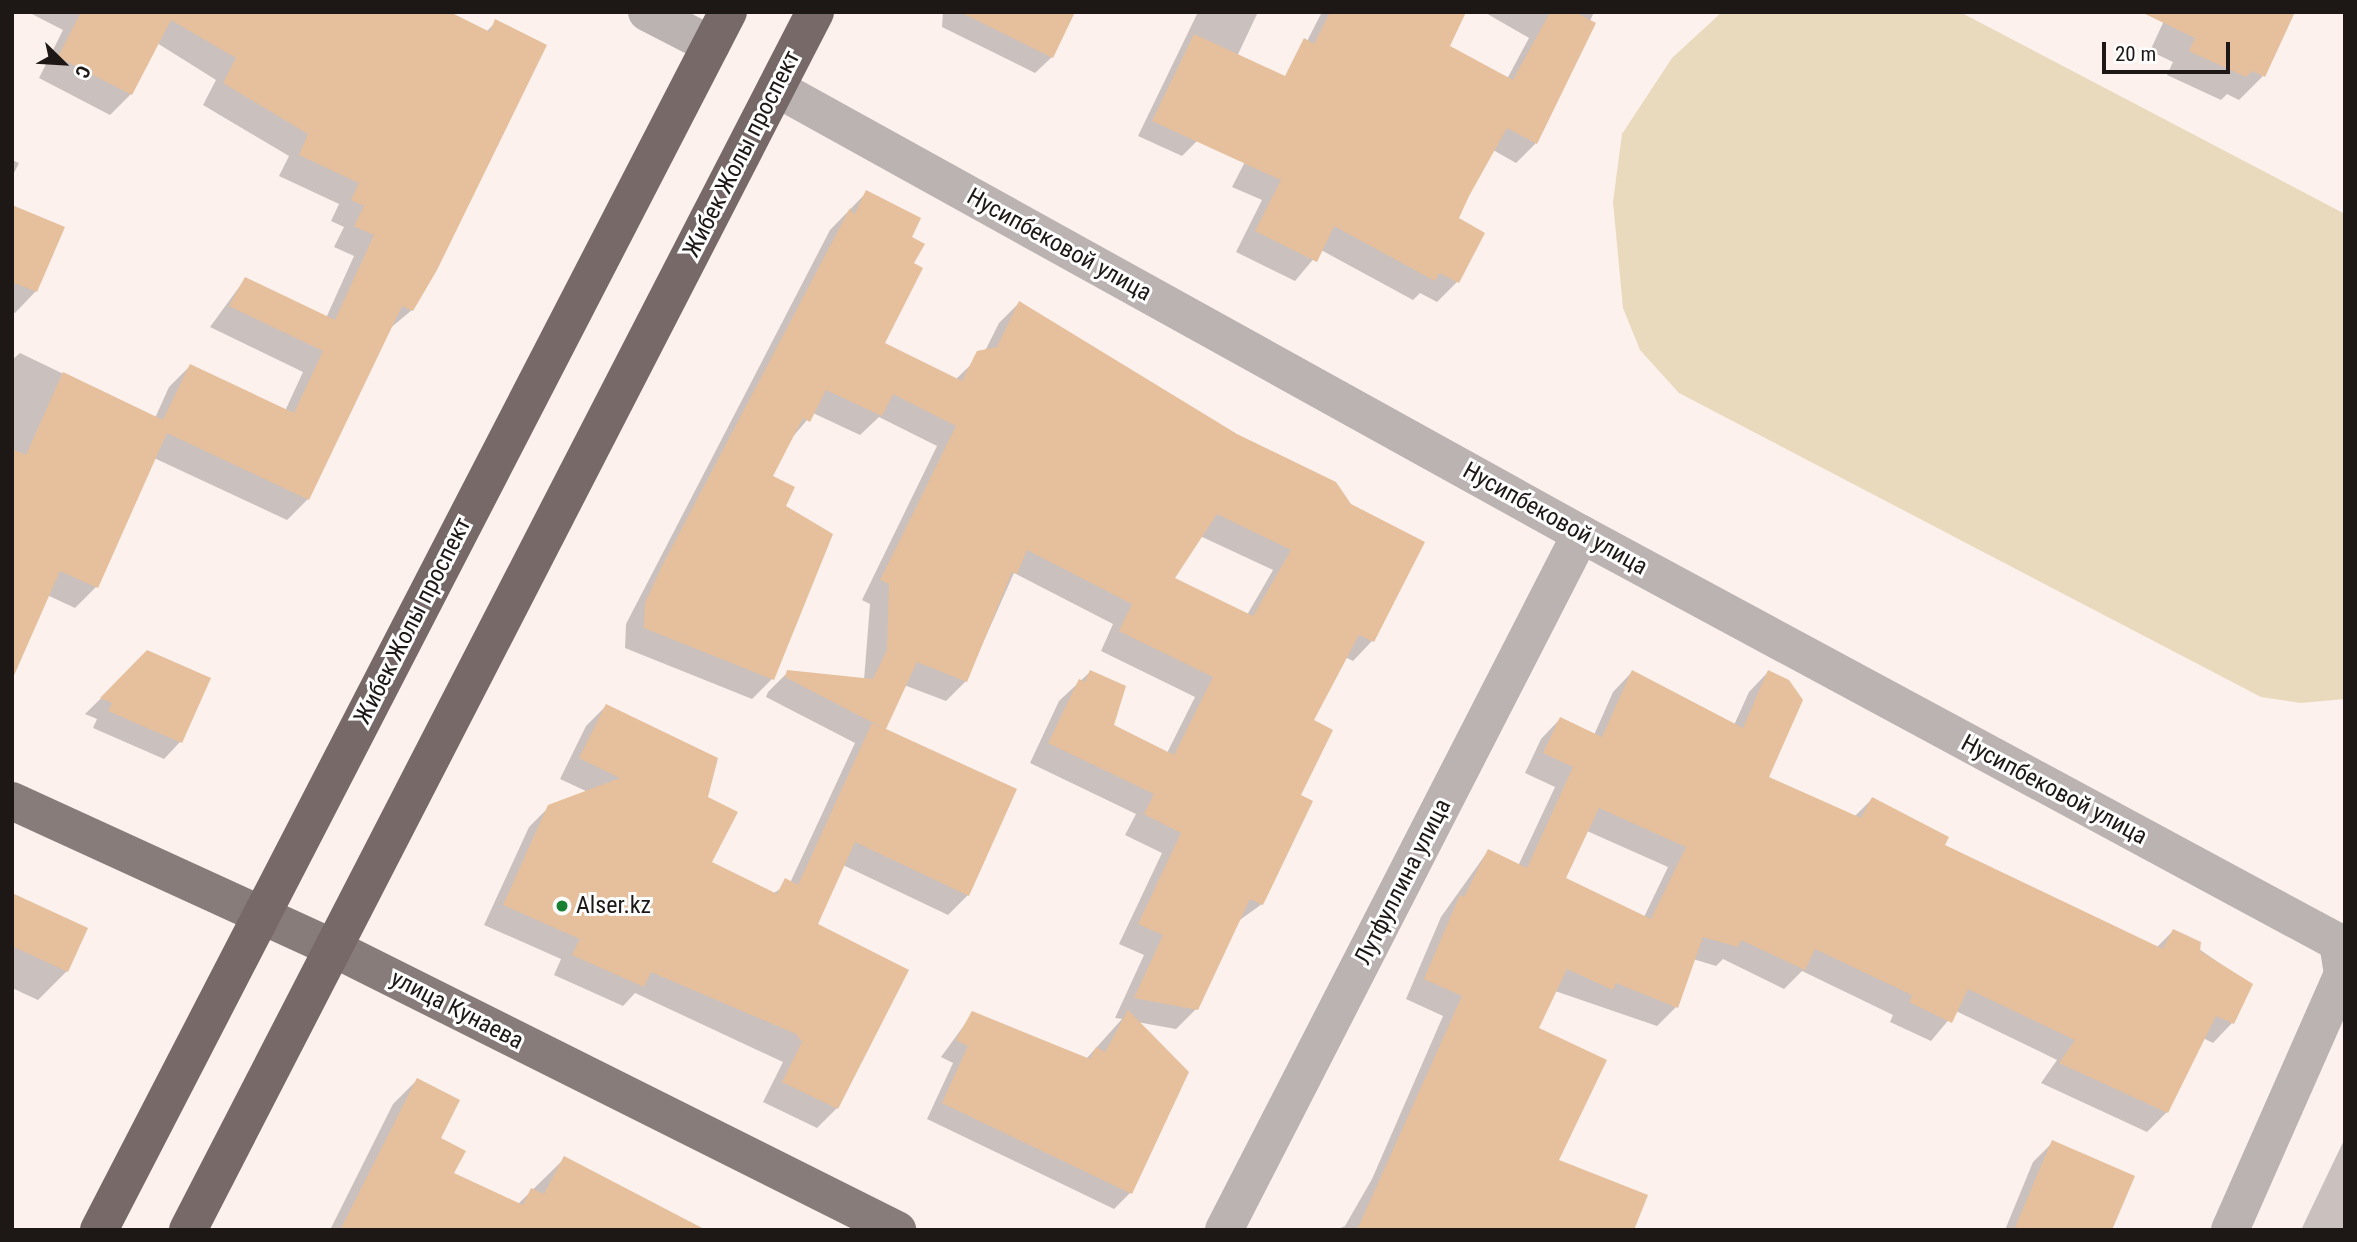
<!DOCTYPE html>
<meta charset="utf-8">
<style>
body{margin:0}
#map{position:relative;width:2357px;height:1242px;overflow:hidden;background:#fdf1ed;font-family:"Roboto Condensed",sans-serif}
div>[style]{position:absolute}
.green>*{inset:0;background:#e9dabd}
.shadow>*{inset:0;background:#0003}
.building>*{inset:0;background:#e6bf9c}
.minor>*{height:38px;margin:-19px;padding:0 19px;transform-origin:19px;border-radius:19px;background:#bab3b2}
.major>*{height:38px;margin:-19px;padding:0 19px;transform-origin:19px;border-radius:19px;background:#887c7b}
.highway>*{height:38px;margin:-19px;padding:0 19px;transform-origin:19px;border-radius:19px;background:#766968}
.dots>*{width:19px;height:19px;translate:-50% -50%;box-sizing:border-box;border:4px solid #fff;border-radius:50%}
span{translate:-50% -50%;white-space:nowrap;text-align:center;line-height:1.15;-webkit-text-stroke:6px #fff;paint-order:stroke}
.street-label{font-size:24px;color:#1d1816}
.poi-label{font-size:24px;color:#1d1816}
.left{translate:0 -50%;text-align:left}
.frame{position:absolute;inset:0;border:14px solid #1d1816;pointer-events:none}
.north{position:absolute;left:28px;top:28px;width:70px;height:70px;-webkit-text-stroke:5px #fff;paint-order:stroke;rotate:114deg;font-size:19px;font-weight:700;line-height:28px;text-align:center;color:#1d1816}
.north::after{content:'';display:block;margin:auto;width:24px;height:32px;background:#1d1816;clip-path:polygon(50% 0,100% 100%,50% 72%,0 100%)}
.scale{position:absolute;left:2102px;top:42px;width:128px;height:32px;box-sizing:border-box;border:4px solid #1d1816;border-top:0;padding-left:9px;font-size:21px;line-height:24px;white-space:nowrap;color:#1d1816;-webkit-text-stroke:5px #fff;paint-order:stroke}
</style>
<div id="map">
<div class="green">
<i style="clip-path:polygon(1722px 12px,1960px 12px,2345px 214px,2345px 699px,2301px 703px,2261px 697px,1679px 393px,1640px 350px,1623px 308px,1613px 202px,1622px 134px,1672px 58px)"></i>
</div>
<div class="shadow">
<i style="clip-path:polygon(28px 12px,446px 12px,486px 32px,496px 22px,412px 310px,388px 330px,308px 499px,287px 520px,154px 458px,96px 587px,75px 608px,47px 595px,12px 666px,12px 360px,20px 353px,155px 418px,169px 387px,190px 366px,285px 411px,303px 372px,210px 327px,245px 279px,326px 318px,354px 256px,334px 247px,344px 227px,331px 221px,339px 204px,279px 176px,289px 156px,203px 105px,216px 80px,157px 43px,131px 94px,110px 115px,39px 78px,63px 30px)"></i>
<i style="clip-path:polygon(943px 12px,1059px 12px,1052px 57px,1035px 73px,942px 27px)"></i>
<i style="clip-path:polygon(1198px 12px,1258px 12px,1197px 141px,1182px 156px,1138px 136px)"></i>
<i style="clip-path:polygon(1322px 12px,1465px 12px,1447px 46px,1507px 79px,1529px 38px,1484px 12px,1594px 12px,1536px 143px,1516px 163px,1493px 150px,1456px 219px,1457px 282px,1437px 302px,1420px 293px,1413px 300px,1321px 250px,1295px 281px,1236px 252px,1262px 200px,1232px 187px)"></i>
<i style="clip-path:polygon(2168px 12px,2263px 76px,2239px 100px,2227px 94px,2221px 100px,2167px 75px,2173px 62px,2150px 51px)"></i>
<i style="clip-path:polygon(12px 160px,19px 163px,12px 177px)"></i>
<i style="clip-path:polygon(evenodd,867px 192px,910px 238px,912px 264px,882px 344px,955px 380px,985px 351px,999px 323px,1019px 303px,1236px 436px,1372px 641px,1353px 661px,1345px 657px,1311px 721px,1299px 796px,1262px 904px,1237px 922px,1196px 1009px,1176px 1029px,1137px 1022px,1186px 1073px,1130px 1193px,1114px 1209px,927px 1119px,953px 1063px,941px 1057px,973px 1013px,1086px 1059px,1122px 1019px,1115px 1018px,1144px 955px,1119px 944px,1162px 853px,1125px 835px,1136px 814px,1030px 763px,1059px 701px,1090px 672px,1112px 726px,1167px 753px,1195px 697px,1101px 651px,1113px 624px,1014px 573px,966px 681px,946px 701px,904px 685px,884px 730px,968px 895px,948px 915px,843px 865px,816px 924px,837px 1108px,817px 1128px,763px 1102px,783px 1062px,635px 993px,623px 1006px,554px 975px,561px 959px,484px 925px,529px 827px,549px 807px,588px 792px,560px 779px,586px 726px,606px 706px,706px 798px,710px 863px,772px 894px,790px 883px,855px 743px,766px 697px,768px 692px,788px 672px,864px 680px,870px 604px,862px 600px,937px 446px,879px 417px,860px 435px,813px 413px,790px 440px,771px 477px,784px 507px,831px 535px,772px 679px,752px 699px,625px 648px,626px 624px,830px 230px,867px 192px,1200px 536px,1273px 570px,1247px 615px,1172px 578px,1200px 536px)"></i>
<i style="clip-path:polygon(12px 207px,36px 291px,15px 313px,12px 312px)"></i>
<i style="clip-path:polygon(148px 652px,208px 679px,180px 742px,164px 759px,93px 728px,97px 719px,85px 714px)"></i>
<i style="clip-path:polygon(evenodd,1632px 672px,1734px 725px,1749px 692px,1768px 672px,1767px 778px,1854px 817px,1872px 799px,1942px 846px,2156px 948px,2173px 931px,2251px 985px,2232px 1023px,2213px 1043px,2203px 1038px,2167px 1112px,2147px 1132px,2041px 1083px,2057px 1060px,1956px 1011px,1931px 1041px,1890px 1022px,1893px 1015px,1802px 971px,1784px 989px,1723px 959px,1716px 966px,1693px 959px,1676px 1007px,1657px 1026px,1555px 991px,1537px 1028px,1557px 1161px,1628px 1230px,1336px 1230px,1345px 1226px,1372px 1179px,1443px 1016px,1406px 999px,1441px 917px,1488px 851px,1518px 866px,1555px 787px,1525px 773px,1541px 739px,1560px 719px,1594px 735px,1613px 692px,1632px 672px,1587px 831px,1668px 867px,1644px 917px,1564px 879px,1587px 831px)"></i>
<i style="clip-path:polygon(12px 895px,86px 929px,67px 971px,38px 1000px,12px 988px)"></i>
<i style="clip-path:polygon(417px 1080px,452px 1174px,518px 1204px,565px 1158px,667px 1230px,330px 1230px,393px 1104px)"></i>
<i style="clip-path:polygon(2345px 1138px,2345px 1230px,2301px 1230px)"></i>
<i style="clip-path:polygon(2053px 1142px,2110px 1230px,2005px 1230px,2033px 1162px)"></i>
</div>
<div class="building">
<i style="clip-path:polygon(81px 12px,450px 12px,490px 32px,495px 19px,547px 45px,437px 270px,413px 311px,402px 306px,309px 500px,167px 433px,98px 588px,60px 571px,12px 680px,12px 449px,26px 455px,63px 372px,163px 420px,190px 364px,294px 413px,323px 351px,229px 306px,245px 277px,335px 320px,374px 235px,354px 226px,364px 206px,351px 200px,359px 183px,299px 155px,308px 134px,223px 83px,236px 58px,171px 20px,132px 95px,58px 57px)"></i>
<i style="clip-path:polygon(960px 12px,1075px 12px,1053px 58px)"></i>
<i style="clip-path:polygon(1330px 12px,1466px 12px,1450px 46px,1513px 80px,1550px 12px,1575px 12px,1596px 23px,1537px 144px,1507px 128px,1469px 196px,1459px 218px,1485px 233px,1459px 283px,1439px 273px,1435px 281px,1334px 226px,1317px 262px,1255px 231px,1281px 180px,1152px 121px,1194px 34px,1285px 76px,1304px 38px,1314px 44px)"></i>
<i style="clip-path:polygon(2141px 12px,2295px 12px,2265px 77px,2252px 71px,2246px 77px,2189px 51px,2195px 38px)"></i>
<i style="clip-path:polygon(evenodd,866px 190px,921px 218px,912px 237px,925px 244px,914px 263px,923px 268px,885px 343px,962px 381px,977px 351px,997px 347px,1019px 301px,1237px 434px,1336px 482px,1351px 504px,1425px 542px,1374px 642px,1359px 635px,1314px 720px,1333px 730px,1301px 795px,1313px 801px,1263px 905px,1250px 899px,1198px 1010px,1134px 998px,1163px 935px,1138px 924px,1181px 833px,1144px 814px,1154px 794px,1048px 743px,1079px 679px,1085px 682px,1090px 670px,1126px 686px,1114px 725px,1174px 755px,1213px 677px,1119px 631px,1132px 604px,1027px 550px,1017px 574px,1012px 572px,967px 682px,917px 662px,886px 729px,1017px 789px,969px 896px,855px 842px,818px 924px,909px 970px,838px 1109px,782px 1082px,802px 1042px,796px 1034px,651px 972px,644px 987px,572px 955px,580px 939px,503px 905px,548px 805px,620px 778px,579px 758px,606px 704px,718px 758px,708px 797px,738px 812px,712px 862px,777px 894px,785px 878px,798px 885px,872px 723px,885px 729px,785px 677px,787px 670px,873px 679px,887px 650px,889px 584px,880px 580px,956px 426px,893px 394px,882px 416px,826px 390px,810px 422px,803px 418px,773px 476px,795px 487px,786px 506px,833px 534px,774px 680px,644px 628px,645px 603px,663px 564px,850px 208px,854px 215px,866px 190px,1217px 514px,1291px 550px,1253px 616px,1175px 578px,1217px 514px)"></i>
<i style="clip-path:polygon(12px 205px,65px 227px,37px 292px,12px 282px)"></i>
<i style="clip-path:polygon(147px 650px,211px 678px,182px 743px,108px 711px,112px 703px,100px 698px)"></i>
<i style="clip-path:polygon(evenodd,1632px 670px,1743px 728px,1768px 670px,1789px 680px,1803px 700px,1769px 777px,1861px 818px,1872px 797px,1949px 837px,1945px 845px,2163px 949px,2173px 929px,2201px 942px,2200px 951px,2253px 984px,2234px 1024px,2216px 1016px,2168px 1113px,2059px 1063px,2075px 1040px,1968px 989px,1952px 1023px,1909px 1002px,1912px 995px,1815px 949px,1805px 970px,1741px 940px,1738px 947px,1703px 937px,1678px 1008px,1616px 983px,1613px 990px,1567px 969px,1539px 1028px,1607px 1060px,1559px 1160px,1648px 1195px,1634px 1230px,1357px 1230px,1462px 996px,1424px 979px,1460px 895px,1464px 897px,1488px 849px,1527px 868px,1573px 767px,1543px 753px,1560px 717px,1602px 737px,1632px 670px,1599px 808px,1686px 847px,1651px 919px,1566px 878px,1599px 808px)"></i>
<i style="clip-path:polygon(12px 893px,88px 928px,68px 972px,12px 946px)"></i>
<i style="clip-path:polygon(1128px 1010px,1189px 1072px,1132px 1194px,942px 1103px,968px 1046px,956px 1040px,972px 1011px,1090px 1059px,1096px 1047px,1105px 1052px)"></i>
<i style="clip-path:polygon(417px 1078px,460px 1100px,441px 1138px,466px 1151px,454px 1173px,523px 1205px,531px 1188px,544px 1194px,564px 1156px,706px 1230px,340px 1230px)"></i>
<i style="clip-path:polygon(2052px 1140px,2135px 1176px,2112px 1230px,2014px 1230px)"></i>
</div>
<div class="minor">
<i style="left:647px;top:12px;width:72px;rotate:27.3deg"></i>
<i style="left:776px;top:88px;width:920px;rotate:28.99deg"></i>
<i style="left:1581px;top:534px;width:868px;rotate:28.34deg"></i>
<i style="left:1224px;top:1230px;width:782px;rotate:-62.85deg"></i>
<i style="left:2230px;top:1230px;width:280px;rotate:-66.2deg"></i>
<i style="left:2343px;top:974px;width:30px;rotate:-99deg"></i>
</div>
<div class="major">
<i style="left:12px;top:801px;width:353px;rotate:24.6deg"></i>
<i style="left:333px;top:948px;width:631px;rotate:26.57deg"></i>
</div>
<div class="highway">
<i style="left:99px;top:1230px;width:1371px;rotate:-62.69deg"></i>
<i style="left:188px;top:1230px;width:1370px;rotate:-62.76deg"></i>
</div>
<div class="dots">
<i style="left:562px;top:906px;background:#197f33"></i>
</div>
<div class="street-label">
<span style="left:742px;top:154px;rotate:-63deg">Жибек Жолы проспект</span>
<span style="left:1059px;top:245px;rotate:29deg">Нусипбековой улица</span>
<span style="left:1555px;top:519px;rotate:29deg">Нусипбековой улица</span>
<span style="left:413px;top:621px;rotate:-63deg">Жибек Жолы проспект</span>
<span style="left:2054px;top:790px;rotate:28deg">Нусипбековой улица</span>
<span style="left:1403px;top:882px;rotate:-63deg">Лутфуллина улица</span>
<span style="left:457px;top:1010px;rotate:27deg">улица Кунаева</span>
</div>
<div class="poi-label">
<span class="left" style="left:576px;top:906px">Alser.kz</span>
</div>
<div class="frame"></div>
<div class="north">С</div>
<div class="scale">20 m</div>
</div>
